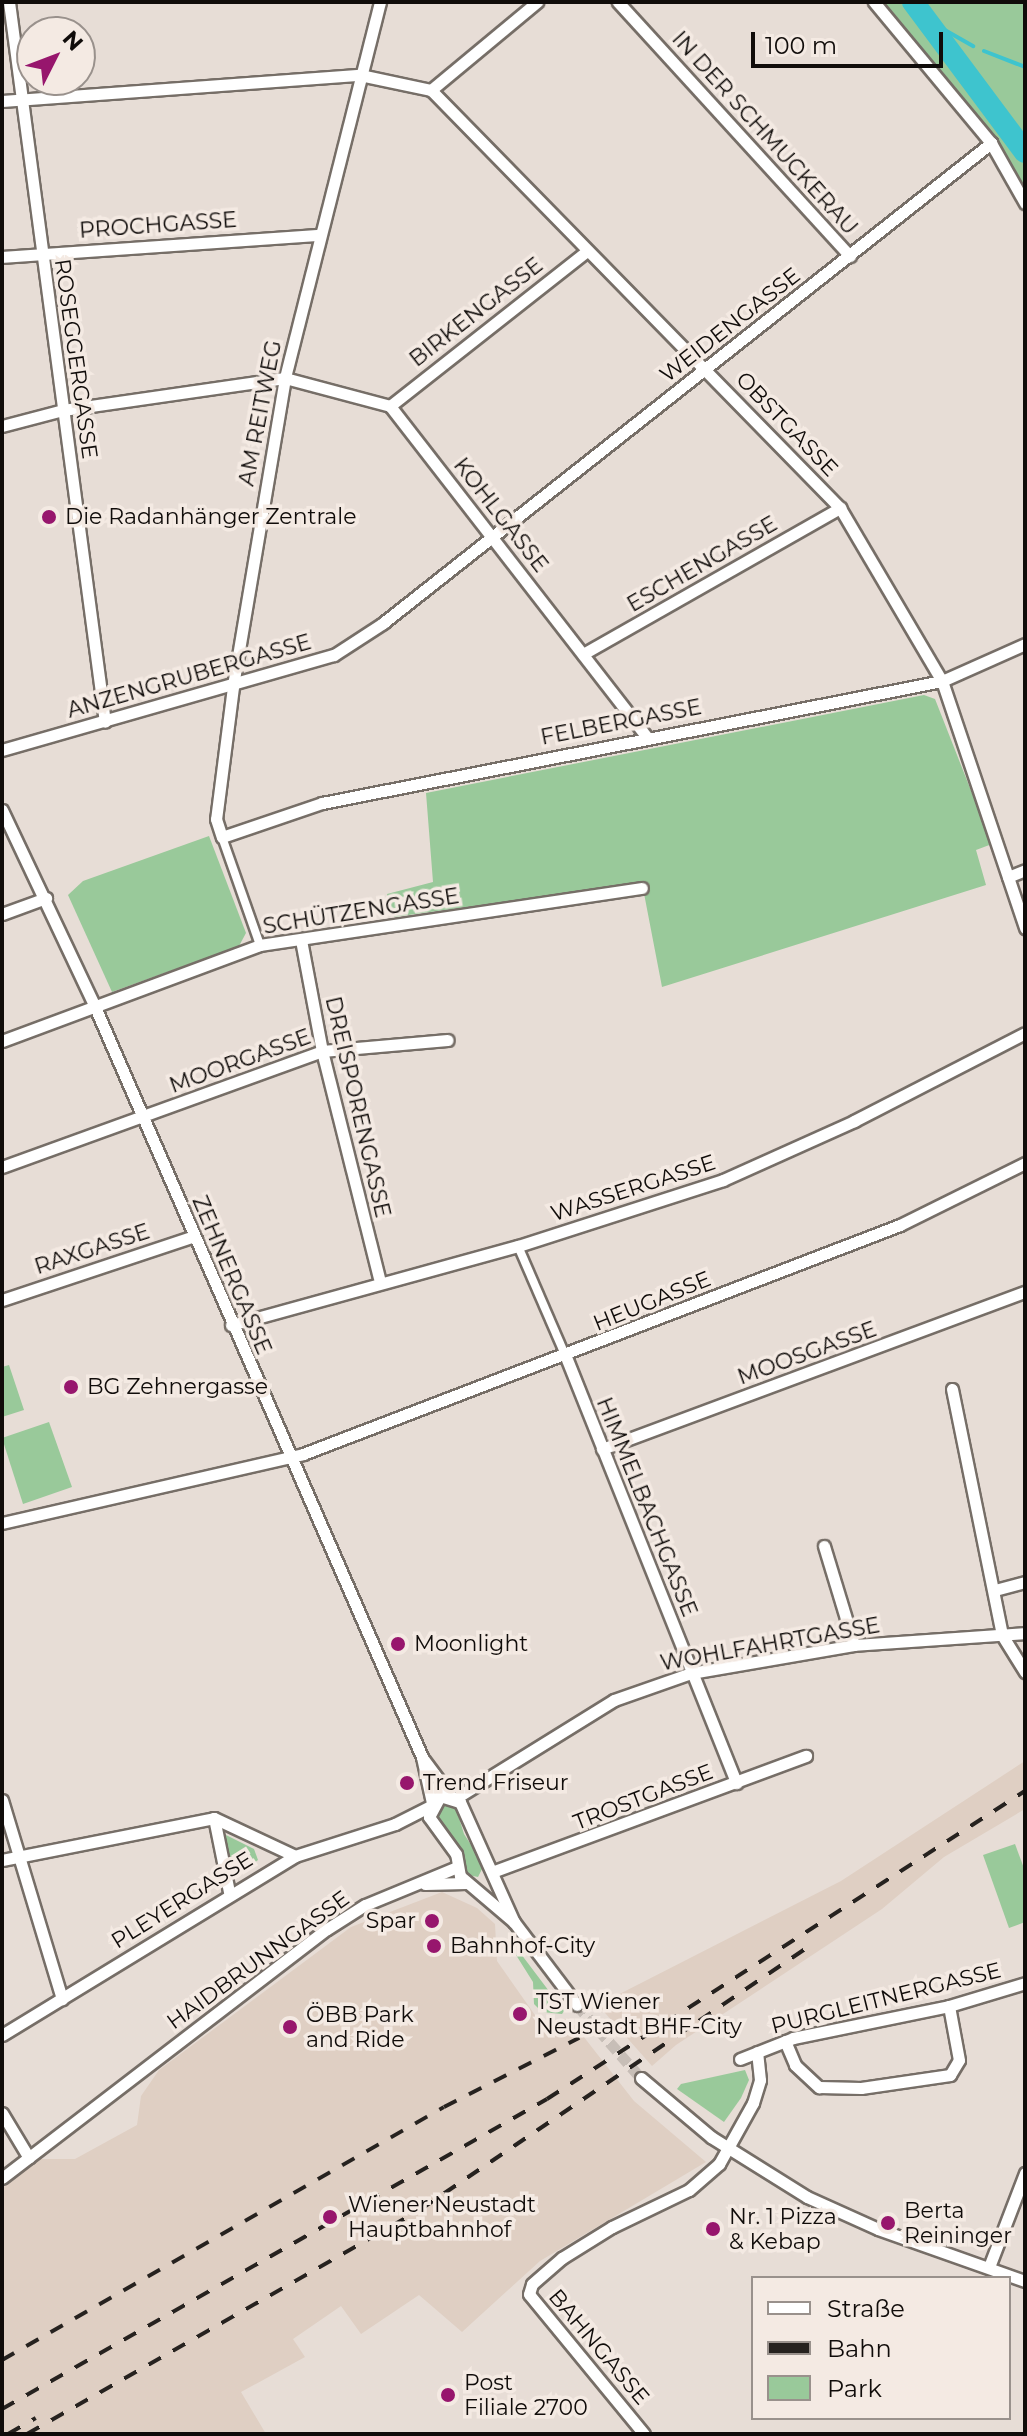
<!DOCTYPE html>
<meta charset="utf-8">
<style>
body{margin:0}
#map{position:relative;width:1027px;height:2436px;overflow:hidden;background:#e7ddd6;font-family:Montserrat,sans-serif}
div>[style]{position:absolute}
.built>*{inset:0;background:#dfcfc3}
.green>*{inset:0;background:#99c99a}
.stream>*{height:4px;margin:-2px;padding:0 2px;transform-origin:2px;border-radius:2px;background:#3ec4ce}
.river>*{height:22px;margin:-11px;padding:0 11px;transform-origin:11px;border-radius:11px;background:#3ec4ce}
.minor-tunnel>*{height:11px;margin-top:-5.5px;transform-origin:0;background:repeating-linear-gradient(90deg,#c7beb7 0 11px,transparent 0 16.5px)}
.roads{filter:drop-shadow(2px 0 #766e67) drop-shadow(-2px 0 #766e67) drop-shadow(0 2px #766e67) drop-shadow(0 -2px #766e67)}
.pedestrian>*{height:8px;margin:-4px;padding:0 4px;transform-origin:4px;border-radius:4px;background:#fff}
.minor>*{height:11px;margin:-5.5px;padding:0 5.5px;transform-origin:5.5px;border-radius:5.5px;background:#fff}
.rail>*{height:4px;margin-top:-2px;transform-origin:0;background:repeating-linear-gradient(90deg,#26221f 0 14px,transparent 0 28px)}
.dots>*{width:22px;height:22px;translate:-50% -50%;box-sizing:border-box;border:4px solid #f4eae3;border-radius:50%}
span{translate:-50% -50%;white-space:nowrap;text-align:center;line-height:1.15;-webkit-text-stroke:7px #f4eae3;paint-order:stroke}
.street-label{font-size:22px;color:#100c0a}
.poi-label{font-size:22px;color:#100c0a}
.left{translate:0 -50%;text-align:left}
.right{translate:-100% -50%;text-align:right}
.frame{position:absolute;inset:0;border:4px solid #100c0a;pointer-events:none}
.legend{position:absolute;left:751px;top:2276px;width:260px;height:144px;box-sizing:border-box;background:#f4eae3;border:2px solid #99918c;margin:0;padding:10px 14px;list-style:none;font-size:24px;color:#100c0a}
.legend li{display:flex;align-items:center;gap:16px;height:40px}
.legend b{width:40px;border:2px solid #99918c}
.north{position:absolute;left:16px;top:16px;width:80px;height:80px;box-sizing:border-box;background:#f4eae3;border:2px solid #99918c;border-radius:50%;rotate:48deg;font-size:22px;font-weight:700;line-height:32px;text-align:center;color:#100c0a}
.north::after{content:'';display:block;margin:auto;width:28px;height:36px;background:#97166d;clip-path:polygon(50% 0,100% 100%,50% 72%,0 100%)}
.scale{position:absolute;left:751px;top:32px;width:192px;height:36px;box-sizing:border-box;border:4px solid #100c0a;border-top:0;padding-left:10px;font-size:24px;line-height:28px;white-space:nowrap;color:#100c0a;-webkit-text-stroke:6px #f4eae3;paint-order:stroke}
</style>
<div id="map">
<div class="built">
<i style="clip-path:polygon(1025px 1761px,1025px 1809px,944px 1857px,882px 1909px,676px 2045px,652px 2066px,598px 2005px,841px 1881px)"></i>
<i style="clip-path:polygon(442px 1892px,477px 1908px,495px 1924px,497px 1961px,542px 2025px,569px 2018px,634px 2101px,706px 2162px,540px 2261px,462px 2332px,419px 2295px,361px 2334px,341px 2306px,293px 2339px,305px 2357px,241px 2392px,266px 2434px,2px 2434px,2px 2188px,40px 2159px,75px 2159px,137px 2125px,141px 2096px,159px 2070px,351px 1927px)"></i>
</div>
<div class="green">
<i style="clip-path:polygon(881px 2px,1025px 2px,1025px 190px,962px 96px)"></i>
<i style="clip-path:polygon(924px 695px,935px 699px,992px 844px,976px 850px,986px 885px,662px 987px,642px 883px,394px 917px,387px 894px,433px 882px,426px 793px)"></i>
<i style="clip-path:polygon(209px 836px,246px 933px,239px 946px,112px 992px,68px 895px,83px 881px)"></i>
<i style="clip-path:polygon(9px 1365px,24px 1410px,2px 1417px,2px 1367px)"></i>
<i style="clip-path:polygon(49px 1422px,72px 1487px,23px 1504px,2px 1438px)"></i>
<i style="clip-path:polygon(443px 1803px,456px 1808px,464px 1834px,484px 1865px,478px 1877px,468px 1875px,461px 1850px,438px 1818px)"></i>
<i style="clip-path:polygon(224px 1834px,254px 1849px,258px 1860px,231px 1880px)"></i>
<i style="clip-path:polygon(1015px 1844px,1025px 1871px,1025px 1922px,1009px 1928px,983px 1855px)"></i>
<i style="clip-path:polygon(521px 1954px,564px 2011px,562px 2014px,542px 2012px,534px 2004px,533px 1982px,516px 1955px)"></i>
<i style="clip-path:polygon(745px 2070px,749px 2080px,741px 2098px,724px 2122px,677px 2089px,681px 2084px)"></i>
</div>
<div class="stream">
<i style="left:929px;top:21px;width:51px;rotate:29.6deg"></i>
<i style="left:984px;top:51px;width:44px;rotate:21.3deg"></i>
</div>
<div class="river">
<i style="left:913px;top:2px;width:187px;rotate:53.3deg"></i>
</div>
<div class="minor-tunnel">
<i style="left:577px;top:2005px;width:97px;rotate:48.8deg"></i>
</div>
<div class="roads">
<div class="pedestrian">
<i style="left:222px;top:837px;width:114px;rotate:70.6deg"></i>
<i style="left:518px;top:1246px;width:121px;rotate:66.6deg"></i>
</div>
<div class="minor">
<i style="left:9px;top:2px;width:726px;rotate:82.41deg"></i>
<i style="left:380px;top:2px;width:388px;rotate:104.2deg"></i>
<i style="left:285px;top:378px;width:313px;rotate:99.6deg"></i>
<i style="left:233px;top:687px;width:133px;rotate:97.3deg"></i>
<i style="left:216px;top:819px;width:19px;rotate:72deg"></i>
<i style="left:222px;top:837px;width:106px;rotate:-18.8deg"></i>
<i style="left:322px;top:803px;width:632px;rotate:-11.13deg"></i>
<i style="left:942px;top:681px;width:91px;rotate:-24deg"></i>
<i style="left:618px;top:2px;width:344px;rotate:47.6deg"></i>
<i style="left:874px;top:2px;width:183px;rotate:50.3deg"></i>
<i style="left:991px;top:143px;width:69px;rotate:60.5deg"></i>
<i style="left:431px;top:90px;width:138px;rotate:-39.7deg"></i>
<i style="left:2px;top:101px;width:359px;rotate:-4.2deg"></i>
<i style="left:360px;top:75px;width:73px;rotate:11.9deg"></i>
<i style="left:431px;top:90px;width:585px;rotate:45.62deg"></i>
<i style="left:840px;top:508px;width:201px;rotate:59.5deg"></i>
<i style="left:942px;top:681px;width:261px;rotate:71.4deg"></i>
<i style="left:2px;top:257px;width:317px;rotate:-4deg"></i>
<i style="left:390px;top:406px;width:251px;rotate:-38.2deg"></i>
<i style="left:2px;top:426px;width:63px;rotate:-14.7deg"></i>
<i style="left:63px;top:410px;width:224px;rotate:-8.2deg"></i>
<i style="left:285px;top:378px;width:109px;rotate:14.9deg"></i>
<i style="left:390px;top:406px;width:418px;rotate:52.2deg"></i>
<i style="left:583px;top:654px;width:296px;rotate:-29.6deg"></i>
<i style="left:2px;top:750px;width:345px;rotate:-16deg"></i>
<i style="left:334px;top:655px;width:59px;rotate:-33.1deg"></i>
<i style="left:383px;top:623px;width:775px;rotate:-38.29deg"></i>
<i style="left:2px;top:810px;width:218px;rotate:64.7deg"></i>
<i style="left:95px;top:1007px;width:818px;rotate:66.44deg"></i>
<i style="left:422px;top:1757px;width:47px;rotate:77.7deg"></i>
<i style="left:1008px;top:877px;width:18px;rotate:-22deg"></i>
<i style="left:2px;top:914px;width:47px;rotate:-20deg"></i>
<i style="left:301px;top:940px;width:113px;rotate:79.3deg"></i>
<i style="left:322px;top:1051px;width:238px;rotate:75.9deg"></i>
<i style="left:2px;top:1041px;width:275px;rotate:-20.4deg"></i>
<i style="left:260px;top:945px;width:386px;rotate:-8.5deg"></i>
<i style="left:2px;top:1167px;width:340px;rotate:-19.9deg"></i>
<i style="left:322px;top:1051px;width:126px;rotate:-5deg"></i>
<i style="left:2px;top:1300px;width:202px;rotate:-18.4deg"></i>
<i style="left:231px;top:1325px;width:298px;rotate:-15.4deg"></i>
<i style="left:518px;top:1246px;width:215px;rotate:-17.8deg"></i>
<i style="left:723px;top:1180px;width:144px;rotate:-24.2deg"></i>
<i style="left:854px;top:1121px;width:192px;rotate:-27.2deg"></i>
<i style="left:566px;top:1357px;width:459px;rotate:68.2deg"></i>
<i style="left:952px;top:1389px;width:251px;rotate:78.5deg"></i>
<i style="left:1002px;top:1635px;width:44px;rotate:58.1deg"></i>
<i style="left:602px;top:1449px;width:451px;rotate:-20.4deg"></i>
<i style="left:2px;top:1523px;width:309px;rotate:-12.9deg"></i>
<i style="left:303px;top:1454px;width:639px;rotate:-20.99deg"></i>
<i style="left:900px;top:1225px;width:140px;rotate:-26.4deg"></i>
<i style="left:824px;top:1546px;width:103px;rotate:73.1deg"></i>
<i style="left:995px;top:1590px;width:31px;rotate:-15deg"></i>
<i style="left:424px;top:1760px;width:44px;rotate:53.4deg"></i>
<i style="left:456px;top:1798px;width:186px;rotate:-31.8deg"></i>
<i style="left:614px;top:1700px;width:82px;rotate:-19.3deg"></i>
<i style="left:691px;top:1673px;width:165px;rotate:-9.7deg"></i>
<i style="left:854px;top:1645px;width:171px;rotate:-4deg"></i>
<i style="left:2px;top:1800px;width:208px;rotate:73.2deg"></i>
<i style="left:214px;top:1818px;width:76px;rotate:78.5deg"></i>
<i style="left:2px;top:1860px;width:216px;rotate:-11.2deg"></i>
<i style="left:214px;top:1818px;width:89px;rotate:25.1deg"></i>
<i style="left:492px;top:1872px;width:335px;rotate:-20.3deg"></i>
<i style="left:425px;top:1884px;width:41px;rotate:-1.4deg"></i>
<i style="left:514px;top:1922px;width:71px;rotate:-139.6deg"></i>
<i style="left:460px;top:1876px;width:22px;rotate:-100deg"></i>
<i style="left:456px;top:1854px;width:46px;rotate:-126.1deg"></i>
<i style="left:429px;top:1817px;width:24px;rotate:-62deg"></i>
<i style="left:440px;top:1796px;width:21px;rotate:17deg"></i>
<i style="left:460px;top:1802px;width:132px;rotate:65.8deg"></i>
<i style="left:514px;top:1922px;width:104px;rotate:52.8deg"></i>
<i style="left:2px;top:2035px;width:343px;rotate:-31.4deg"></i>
<i style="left:295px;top:1856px;width:105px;rotate:-17.7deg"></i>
<i style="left:395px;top:1824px;width:39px;rotate:-27deg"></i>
<i style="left:785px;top:2041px;width:26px;rotate:67deg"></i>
<i style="left:795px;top:2065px;width:33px;rotate:43deg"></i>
<i style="left:819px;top:2087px;width:42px;rotate:1.4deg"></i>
<i style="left:861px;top:2088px;width:90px;rotate:-8.3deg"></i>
<i style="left:950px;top:2075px;width:17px;rotate:-59deg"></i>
<i style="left:959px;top:2060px;width:55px;rotate:-100.5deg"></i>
<i style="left:740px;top:2059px;width:57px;rotate:-21.6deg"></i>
<i style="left:793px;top:2038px;width:159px;rotate:-11.6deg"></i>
<i style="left:949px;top:2006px;width:79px;rotate:-16.8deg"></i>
<i style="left:641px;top:2078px;width:92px;rotate:40.1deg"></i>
<i style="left:711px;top:2137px;width:113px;rotate:32deg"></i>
<i style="left:807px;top:2197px;width:78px;rotate:24.3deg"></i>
<i style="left:878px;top:2229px;width:156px;rotate:19.5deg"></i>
<i style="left:2px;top:2113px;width:52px;rotate:59deg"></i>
<i style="left:2px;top:2178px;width:409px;rotate:-37.5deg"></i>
<i style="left:327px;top:1929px;width:45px;rotate:-32.3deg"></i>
<i style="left:365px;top:1905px;width:100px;rotate:-22.4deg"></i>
<i style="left:989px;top:2267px;width:101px;rotate:-69deg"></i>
<i style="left:644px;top:2434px;width:181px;rotate:-129.4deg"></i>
<i style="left:529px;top:2294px;width:10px;rotate:-73deg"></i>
<i style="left:532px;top:2284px;width:40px;rotate:-41deg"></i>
<i style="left:562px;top:2258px;width:59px;rotate:-31.8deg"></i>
<i style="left:612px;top:2227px;width:85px;rotate:-25.7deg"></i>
<i style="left:689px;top:2190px;width:40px;rotate:-41deg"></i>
<i style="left:719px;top:2164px;width:70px;rotate:-60.9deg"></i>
<i style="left:753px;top:2103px;width:24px;rotate:-73deg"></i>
<i style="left:760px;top:2080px;width:28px;rotate:-96deg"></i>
</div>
</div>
<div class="rail">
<i style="left:2px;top:2360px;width:509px;rotate:-29.79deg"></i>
<i style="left:444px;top:2107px;width:152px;rotate:-27.1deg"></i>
<i style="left:2px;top:2409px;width:627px;rotate:-29.63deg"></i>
<i style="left:547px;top:2099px;width:569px;rotate:-32.8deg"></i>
<i style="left:8px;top:2434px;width:32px;rotate:-30deg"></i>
<i style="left:27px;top:2434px;width:454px;rotate:-29.7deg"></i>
<i style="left:421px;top:2209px;width:466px;rotate:-34.1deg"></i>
</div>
<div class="dots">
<i style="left:49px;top:517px;background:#97166d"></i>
<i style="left:71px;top:1387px;background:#97166d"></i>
<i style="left:398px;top:1644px;background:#97166d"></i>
<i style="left:407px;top:1783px;background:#97166d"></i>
<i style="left:432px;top:1921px;background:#97166d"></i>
<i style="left:434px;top:1946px;background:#97166d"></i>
<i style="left:520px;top:2014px;background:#97166d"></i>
<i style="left:290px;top:2027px;background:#97166d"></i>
<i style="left:330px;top:2217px;background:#97166d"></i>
<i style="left:888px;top:2223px;background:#97166d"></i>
<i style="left:713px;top:2229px;background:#97166d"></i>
<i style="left:448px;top:2395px;background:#97166d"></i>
</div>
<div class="street-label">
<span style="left:765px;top:133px;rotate:48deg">IN DER SCHMUCKERAU</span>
<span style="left:158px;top:225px;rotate:-4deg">PROCHGASSE</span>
<span style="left:476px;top:312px;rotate:-38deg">BIRKENGASSE</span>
<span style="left:730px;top:325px;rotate:-38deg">WEIDENGASSE</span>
<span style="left:76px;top:359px;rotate:82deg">ROSEGGERGASSE</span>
<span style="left:260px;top:413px;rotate:-79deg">AM REITWEG</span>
<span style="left:787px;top:424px;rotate:46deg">OBSTGASSE</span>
<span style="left:501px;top:515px;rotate:52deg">KOHLGASSE</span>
<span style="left:702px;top:564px;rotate:-30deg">ESCHENGASSE</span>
<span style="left:189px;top:676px;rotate:-16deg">ANZENGRUBERGASSE</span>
<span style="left:621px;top:722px;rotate:-11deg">FELBERGASSE</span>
<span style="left:361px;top:911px;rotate:-9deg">SCHÜTZENGASSE</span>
<span style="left:240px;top:1061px;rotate:-20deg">MOORGASSE</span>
<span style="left:358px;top:1107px;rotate:77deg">DREISPORENGASSE</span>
<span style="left:633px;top:1188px;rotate:-18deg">WASSERGASSE</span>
<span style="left:92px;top:1249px;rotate:-18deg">RAXGASSE</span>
<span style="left:232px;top:1275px;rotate:67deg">ZEHNERGASSE</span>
<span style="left:652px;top:1301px;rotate:-22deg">HEUGASSE</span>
<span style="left:807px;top:1353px;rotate:-20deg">MOOSGASSE</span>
<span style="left:647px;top:1507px;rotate:68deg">HIMMELBACHGASSE</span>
<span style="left:770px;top:1644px;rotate:-10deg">WOHLFAHRTGASSE</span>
<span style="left:643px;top:1797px;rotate:-21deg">TROSTGASSE</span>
<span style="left:182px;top:1900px;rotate:-32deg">PLEYERGASSE</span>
<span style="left:258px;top:1960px;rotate:-36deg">HAIDBRUNNGASSE</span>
<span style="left:886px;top:1998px;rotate:-14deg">PURGLEITNERGASSE</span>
<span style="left:599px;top:2347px;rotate:50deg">BAHNGASSE</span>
</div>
<div class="poi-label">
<span class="left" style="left:65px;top:517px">Die Radanhänger Zentrale</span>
<span class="left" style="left:87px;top:1387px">BG Zehnergasse</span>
<span class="left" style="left:414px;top:1644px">Moonlight</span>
<span class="left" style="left:423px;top:1783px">Trend Friseur</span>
<span class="right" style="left:416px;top:1921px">Spar</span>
<span class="left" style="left:450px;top:1946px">Bahnhof-City</span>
<span class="left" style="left:536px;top:2014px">TST Wiener<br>Neustadt BHF-City</span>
<span class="left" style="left:306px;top:2027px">ÖBB Park<br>and Ride</span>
<span class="left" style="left:348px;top:2217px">Wiener Neustadt<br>Hauptbahnhof</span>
<span class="left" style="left:904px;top:2223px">Berta<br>Reininger</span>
<span class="left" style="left:729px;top:2229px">Nr. 1 Pizza<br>&amp; Kebap</span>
<span class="left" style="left:464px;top:2395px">Post<br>Filiale 2700</span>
</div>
<div class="frame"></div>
<ul class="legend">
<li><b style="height:10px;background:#fff"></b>Straße</li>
<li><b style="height:10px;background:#26221f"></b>Bahn</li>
<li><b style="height:22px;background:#99c99a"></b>Park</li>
</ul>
<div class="north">N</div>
<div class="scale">100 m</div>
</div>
